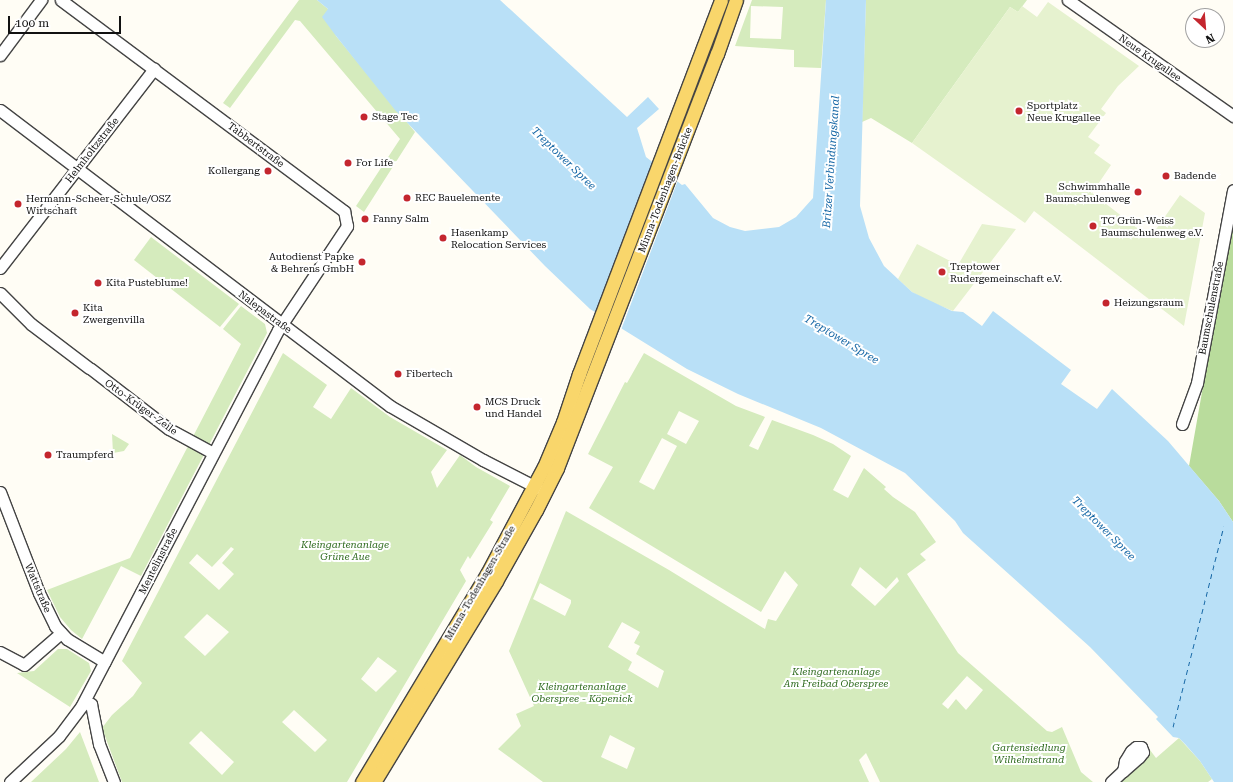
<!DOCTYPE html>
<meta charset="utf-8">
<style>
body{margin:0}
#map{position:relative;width:1233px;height:782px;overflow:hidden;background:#fffdf5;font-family:"Roboto Serif",serif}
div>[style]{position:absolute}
.green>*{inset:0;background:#d5ebbd}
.forest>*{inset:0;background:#b9dc9c}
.pitch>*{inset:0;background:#e6f2cf}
.water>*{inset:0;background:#b9e0f7}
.pier>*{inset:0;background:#fffdf5}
.ferry>*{height:1px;margin-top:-0.5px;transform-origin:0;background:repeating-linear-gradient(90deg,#1768a6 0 5px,transparent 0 9px)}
.roads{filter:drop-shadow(1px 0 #444) drop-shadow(-1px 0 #444) drop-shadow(0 1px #444) drop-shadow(0 -1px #444)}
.minor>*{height:11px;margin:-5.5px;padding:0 5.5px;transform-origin:5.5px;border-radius:5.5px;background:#fff}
.major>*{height:13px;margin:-6.5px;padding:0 6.5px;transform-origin:6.5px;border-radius:6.5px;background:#f9d66b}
.dots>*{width:11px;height:11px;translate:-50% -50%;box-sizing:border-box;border:2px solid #fff;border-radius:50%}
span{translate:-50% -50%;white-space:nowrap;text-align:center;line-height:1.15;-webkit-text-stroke:4px #fff;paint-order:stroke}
.street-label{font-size:10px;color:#111}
.poi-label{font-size:10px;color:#111}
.left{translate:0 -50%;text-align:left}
.right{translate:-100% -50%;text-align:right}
.park-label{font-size:10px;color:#2f6b1f;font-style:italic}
.water-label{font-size:11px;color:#1768a6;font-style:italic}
.north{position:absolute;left:1185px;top:8px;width:40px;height:40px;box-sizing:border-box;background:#fff;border:1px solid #a0a0a0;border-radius:50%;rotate:154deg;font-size:11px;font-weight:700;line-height:16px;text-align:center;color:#111}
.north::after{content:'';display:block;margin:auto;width:14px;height:18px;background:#c4262e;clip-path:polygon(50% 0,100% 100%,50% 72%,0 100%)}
.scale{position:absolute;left:8px;top:16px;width:113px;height:18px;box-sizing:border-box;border:2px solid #111;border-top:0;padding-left:5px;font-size:12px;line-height:14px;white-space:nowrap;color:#111;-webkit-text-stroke:3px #fff;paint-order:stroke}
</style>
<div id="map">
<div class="green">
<i style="clip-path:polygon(299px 0,317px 0,328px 9px,336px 36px,415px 132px,364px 212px,356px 206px,400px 139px,300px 21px,295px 20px,230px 108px,223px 103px)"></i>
<i style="clip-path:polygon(evenodd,752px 0,826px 0,821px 68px,794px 67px,794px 50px,735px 46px,752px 0,751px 6px,783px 7px,781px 39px,750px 38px,751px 6px)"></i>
<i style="clip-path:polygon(866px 0,1027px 0,1018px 12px,1010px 7px,912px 143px,871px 118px,862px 122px)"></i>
<i style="clip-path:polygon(151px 237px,239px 304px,220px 327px,134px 260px)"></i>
<i style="clip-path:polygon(241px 306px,265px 324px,267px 333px,141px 576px,121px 566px,82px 639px,71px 630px,60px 617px,47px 590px,130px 558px,241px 344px,223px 329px)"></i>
<i style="clip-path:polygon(evenodd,283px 353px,327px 385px,313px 407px,331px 419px,351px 388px,390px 417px,447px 450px,431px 472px,437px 488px,460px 455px,476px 467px,510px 486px,490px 520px,493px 522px,470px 559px,468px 556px,460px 570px,466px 581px,347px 782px,122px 782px,102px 728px,112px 715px,133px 696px,142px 683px,122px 661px,283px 353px,231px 547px,234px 549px,222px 563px,234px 574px,219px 590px,189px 563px,197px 554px,212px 567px,231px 547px,283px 353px,207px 614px,229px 632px,205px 656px,184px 637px,207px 614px,283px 353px,378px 657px,397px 671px,376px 692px,361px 679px,378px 657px,283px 353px,294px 710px,327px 740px,315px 752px,282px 722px,294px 710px,283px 353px,201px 731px,234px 762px,222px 775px,189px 743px,201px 731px)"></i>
<i style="clip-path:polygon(evenodd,644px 353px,736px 406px,765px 417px,749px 446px,758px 450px,772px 420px,813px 435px,833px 444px,851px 456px,833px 490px,848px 498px,864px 468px,886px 487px,884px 489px,893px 497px,915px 512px,936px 542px,920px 554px,926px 560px,907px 574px,958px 653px,1047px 731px,1052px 732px,1062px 727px,1081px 772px,1093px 782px,880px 782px,866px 753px,859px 760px,869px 782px,543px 782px,498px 749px,521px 726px,516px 714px,534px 706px,509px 651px,566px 511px,669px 570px,765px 629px,768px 619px,776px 621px,798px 585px,785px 571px,761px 612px,589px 508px,613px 467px,588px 454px,625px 382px,627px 383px,644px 353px,679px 411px,699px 421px,686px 444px,667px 434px,679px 411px,644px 353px,662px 438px,677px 446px,654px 490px,639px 482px,662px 438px,644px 353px,860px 567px,886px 589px,897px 577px,899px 581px,875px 606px,851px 585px,860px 567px,644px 353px,540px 583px,571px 600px,571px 603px,565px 616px,533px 599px,540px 583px,644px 353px,622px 622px,640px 632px,634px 643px,640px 646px,636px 654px,664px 671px,658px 688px,628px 670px,632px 662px,608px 647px,622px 622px,644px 353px,967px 676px,983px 690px,966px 710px,956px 699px,948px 709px,942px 704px,967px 676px,644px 353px,610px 735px,635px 748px,627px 769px,601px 757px,610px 735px)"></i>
<i style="clip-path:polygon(112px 434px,129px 444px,124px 451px,113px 453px)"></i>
<i style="clip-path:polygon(58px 649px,67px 649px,89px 663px,91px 671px,70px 707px,17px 673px,34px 671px)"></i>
<i style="clip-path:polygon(80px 732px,99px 782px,31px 782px,66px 749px)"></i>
<i style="clip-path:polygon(1179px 738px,1200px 761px,1212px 779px,1208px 782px,1116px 782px,1150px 750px,1156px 758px)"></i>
</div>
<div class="forest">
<i style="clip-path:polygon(1233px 216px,1233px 522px,1219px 501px,1189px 466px)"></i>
</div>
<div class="pitch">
<i style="clip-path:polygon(1048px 2px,1139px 66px,1118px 86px,1101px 109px,1106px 113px,1088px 137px,1100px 145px,1094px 153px,1111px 165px,1092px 193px,1150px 238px,1180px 195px,1205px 213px,1184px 326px,1034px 211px,1025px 223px,912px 143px,1010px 7px,1018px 12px,1022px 6px,1037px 17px)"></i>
<i style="clip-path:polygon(982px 224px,1016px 229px,953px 311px,926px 300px,912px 292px,898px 279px,917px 244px,958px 265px)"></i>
</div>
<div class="water">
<i style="clip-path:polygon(317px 0,500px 0,627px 117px,648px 97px,659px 109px,637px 128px,646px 157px,682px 185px,685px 184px,713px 218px,730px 227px,745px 231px,779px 227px,796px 217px,813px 198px,826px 0,866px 0,860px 206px,869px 238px,884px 266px,912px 292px,952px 311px,963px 312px,982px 326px,993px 311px,1071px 370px,1061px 384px,1097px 409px,1112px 389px,1168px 441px,1219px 501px,1233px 522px,1233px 782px,1214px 782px,1200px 761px,1185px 744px,1179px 738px,1173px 737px,1156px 719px,1158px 717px,1090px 647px,963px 533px,955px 521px,905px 473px,821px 428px,738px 394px,687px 369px,590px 309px,545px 266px,395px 110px,336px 36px,322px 17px,328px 9px)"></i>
</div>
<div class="pier">
<i style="clip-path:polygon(667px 172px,678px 180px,621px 330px,609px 323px)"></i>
</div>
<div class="ferry">
<i style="left:1173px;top:727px;width:207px;rotate:-75.8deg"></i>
</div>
<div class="roads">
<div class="minor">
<i style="left:1068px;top:0;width:202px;rotate:35.1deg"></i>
<i style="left:0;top:55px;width:69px;rotate:-53.3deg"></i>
<i style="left:0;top:110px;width:490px;rotate:37.2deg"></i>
<i style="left:390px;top:406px;width:108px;rotate:30.1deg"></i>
<i style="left:483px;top:460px;width:64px;rotate:27deg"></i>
<i style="left:0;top:268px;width:252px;rotate:-52.3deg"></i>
<i style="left:0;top:293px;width:44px;rotate:45deg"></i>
<i style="left:31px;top:324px;width:73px;rotate:37.2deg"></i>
<i style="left:91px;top:369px;width:98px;rotate:37.6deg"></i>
<i style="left:169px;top:429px;width:50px;rotate:28.6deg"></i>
<i style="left:1182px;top:424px;width:44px;rotate:-69.9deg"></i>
<i style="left:1197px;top:383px;width:196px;rotate:-79.4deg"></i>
<i style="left:0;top:492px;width:108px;rotate:68.9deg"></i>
<i style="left:39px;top:593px;width:37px;rotate:64deg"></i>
<i style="left:55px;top:626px;width:18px;rotate:47deg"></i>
<i style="left:67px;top:639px;width:44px;rotate:31.2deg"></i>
<i style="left:0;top:652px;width:27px;rotate:28deg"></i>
<i style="left:24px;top:665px;width:49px;rotate:-40.9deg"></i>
<i style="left:85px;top:701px;width:7px;rotate:27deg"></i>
<i style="left:91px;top:704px;width:41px;rotate:78.7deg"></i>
<i style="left:99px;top:744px;width:41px;rotate:68.5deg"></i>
<i style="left:10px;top:782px;width:67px;rotate:-43.2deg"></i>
<i style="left:59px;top:736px;width:39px;rotate:-53deg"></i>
<i style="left:82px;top:705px;width:423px;rotate:-62.4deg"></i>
<i style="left:278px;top:330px;width:125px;rotate:-56.4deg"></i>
<i style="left:347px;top:226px;width:15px;rotate:-101deg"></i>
<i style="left:344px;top:211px;width:353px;rotate:-143.3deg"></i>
<i style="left:1111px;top:782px;width:16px;rotate:-43deg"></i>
<i style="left:1123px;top:771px;width:21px;rotate:-41deg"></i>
<i style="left:1139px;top:757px;width:6px;rotate:-51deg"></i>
<i style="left:1143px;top:752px;width:5px;rotate:-112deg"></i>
<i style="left:1141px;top:747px;width:5px;rotate:180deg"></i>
<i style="left:1136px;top:747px;width:6px;rotate:141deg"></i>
<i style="left:1131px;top:751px;width:12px;rotate:121deg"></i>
<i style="left:1125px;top:761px;width:10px;rotate:101deg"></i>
</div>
<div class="major">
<i style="left:362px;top:782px;width:243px;rotate:-59deg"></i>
<i style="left:487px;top:574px;width:121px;rotate:-62deg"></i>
<i style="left:544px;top:467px;width:49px;rotate:-67.1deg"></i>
<i style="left:563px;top:422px;width:51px;rotate:-71.6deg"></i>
<i style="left:579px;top:374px;width:400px;rotate:-69.2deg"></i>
<i style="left:374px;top:782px;width:235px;rotate:-58.7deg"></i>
<i style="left:496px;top:581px;width:81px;rotate:-60.6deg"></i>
<i style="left:536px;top:510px;width:47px;rotate:-63.4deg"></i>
<i style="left:557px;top:468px;width:444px;rotate:-68.9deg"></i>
<i style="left:717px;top:54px;width:57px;rotate:-70.6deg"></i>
</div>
</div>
<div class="dots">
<i style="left:1019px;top:111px;background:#c4262e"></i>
<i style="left:364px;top:117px;background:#c4262e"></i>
<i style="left:348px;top:163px;background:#c4262e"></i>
<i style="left:268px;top:171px;background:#c4262e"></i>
<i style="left:1166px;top:176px;background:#c4262e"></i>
<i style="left:1138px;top:192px;background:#c4262e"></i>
<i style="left:407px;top:198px;background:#c4262e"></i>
<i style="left:18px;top:204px;background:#c4262e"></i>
<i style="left:365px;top:219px;background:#c4262e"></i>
<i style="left:1093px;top:226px;background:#c4262e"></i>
<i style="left:443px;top:238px;background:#c4262e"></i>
<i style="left:362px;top:262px;background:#c4262e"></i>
<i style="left:942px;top:272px;background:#c4262e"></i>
<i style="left:98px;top:283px;background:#c4262e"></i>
<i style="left:1106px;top:303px;background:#c4262e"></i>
<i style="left:75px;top:313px;background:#c4262e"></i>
<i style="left:398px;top:374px;background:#c4262e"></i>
<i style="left:477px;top:407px;background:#c4262e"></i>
<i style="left:48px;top:455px;background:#c4262e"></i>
</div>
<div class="street-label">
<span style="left:1150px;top:58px;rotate:35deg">Neue Krugallee</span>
<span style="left:256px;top:145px;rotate:37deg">Tabbertstraße</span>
<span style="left:92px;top:150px;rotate:-52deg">Helmholtzstraße</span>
<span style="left:665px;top:190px;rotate:-69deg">Minna-Todenhagen-Brücke</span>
<span style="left:1211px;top:308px;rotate:-79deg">Baumschulenstraße</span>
<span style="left:265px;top:312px;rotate:37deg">Nalepastraße</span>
<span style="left:141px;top:407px;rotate:36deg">Otto-Krüger-Zeile</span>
<span style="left:158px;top:561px;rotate:-63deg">Mentelinstraße</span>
<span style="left:480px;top:583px;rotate:-60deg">Minna-Todenhagen-Straße</span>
<span style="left:38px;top:588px;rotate:67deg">Wattstraße</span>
</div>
<div class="poi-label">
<span class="left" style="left:1027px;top:111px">Sportplatz<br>Neue Krugallee</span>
<span class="left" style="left:372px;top:117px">Stage Tec</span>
<span class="left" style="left:356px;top:163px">For Life</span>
<span class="right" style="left:260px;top:171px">Kollergang</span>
<span class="left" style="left:1174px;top:176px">Badende</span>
<span class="right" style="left:1130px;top:192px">Schwimmhalle<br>Baumschulenweg</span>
<span class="left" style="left:26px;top:204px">Hermann-Scheer-Schule/OSZ<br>Wirtschaft</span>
<span class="left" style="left:415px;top:198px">REC Bauelemente</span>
<span class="left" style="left:373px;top:219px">Fanny Salm</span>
<span class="left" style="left:1101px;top:226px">TC Grün-Weiss<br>Baumschulenweg e.V.</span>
<span class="left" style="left:451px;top:238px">Hasenkamp<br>Relocation Services</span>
<span class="right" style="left:354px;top:262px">Autodienst Papke<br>&amp; Behrens GmbH</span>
<span class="left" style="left:950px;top:272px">Treptower<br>Rudergemeinschaft e.V.</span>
<span class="left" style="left:106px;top:283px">Kita Pusteblume!</span>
<span class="left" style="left:1114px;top:303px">Heizungsraum</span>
<span class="left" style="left:83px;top:313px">Kita<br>Zwergenvilla</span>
<span class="left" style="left:406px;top:374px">Fibertech</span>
<span class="left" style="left:485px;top:407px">MCS Druck<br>und Handel</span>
<span class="left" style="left:56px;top:455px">Traumpferd</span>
</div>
<div class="park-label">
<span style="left:345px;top:550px">Kleingartenanlage<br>Grüne Aue</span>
<span style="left:836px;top:677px">Kleingartenanlage<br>Am Freibad Oberspree</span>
<span style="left:582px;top:692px">Kleingartenanlage<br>Oberspree - Köpenick</span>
<span style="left:1029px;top:753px">Gartensiedlung<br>Wilhelmstrand</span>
</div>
<div class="water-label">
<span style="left:563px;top:159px;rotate:44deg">Treptower Spree</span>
<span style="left:832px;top:162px;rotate:-86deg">Britzer Verbindungskanal</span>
<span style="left:841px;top:340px;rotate:31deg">Treptower Spree</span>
<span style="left:1103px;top:529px;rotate:45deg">Treptower Spree</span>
</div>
<div class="north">N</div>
<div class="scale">100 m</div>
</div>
